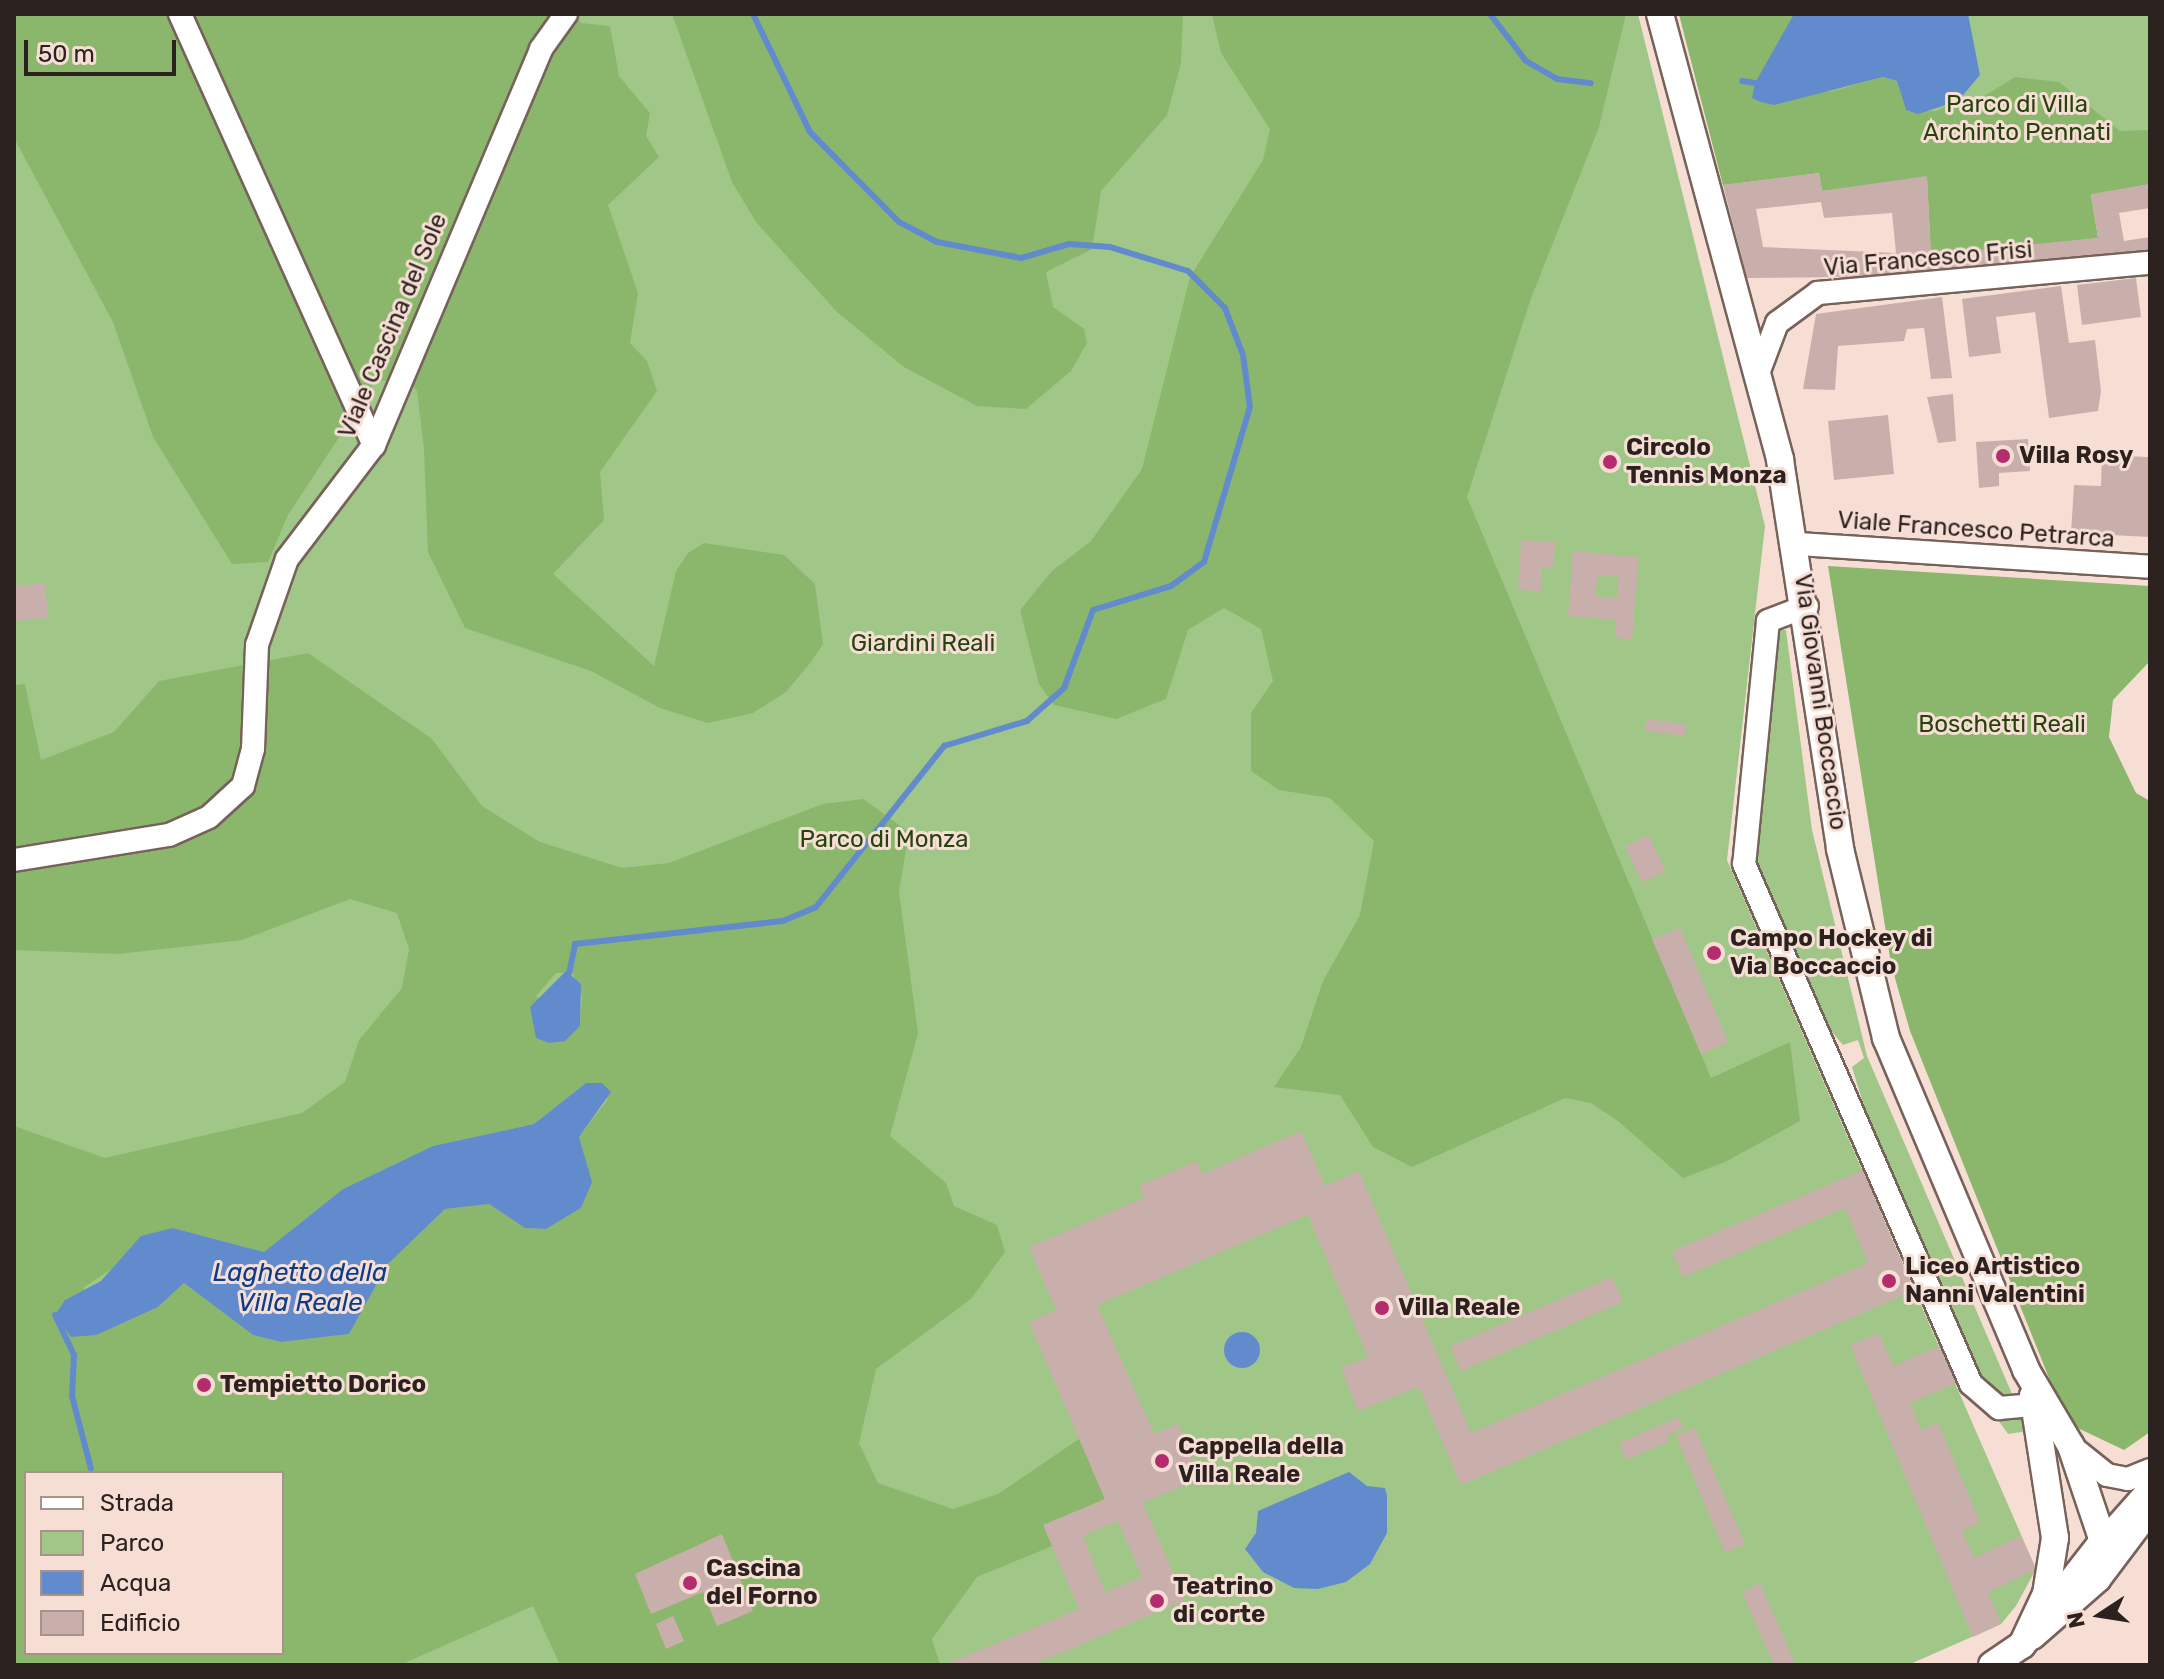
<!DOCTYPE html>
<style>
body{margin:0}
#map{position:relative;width:2164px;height:1679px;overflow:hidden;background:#f7ded5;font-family:Rubik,sans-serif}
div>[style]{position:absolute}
.green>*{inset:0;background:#a0c787}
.forest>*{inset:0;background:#8bb76d}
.water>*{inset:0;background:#628bce}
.round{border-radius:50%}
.stream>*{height:6px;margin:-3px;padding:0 3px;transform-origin:3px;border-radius:3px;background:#628bce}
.building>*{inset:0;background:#c9afab}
.roads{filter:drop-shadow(2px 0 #77625a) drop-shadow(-2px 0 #77625a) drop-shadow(0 2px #77625a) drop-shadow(0 -2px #77625a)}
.minor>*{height:22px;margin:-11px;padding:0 11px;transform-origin:11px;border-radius:11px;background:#fff}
.major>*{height:26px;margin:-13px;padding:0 13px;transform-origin:13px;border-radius:13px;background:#fff}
.dots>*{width:22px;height:22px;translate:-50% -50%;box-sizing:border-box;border:4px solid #f7ded5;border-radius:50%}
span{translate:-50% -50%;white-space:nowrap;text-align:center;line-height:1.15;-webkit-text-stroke:6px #f7ded5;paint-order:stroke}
.park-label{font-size:24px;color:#26430e}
.street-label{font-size:24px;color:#2b221f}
.poi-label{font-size:24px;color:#2b221f;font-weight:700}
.left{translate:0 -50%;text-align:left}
.water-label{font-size:26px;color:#093c8b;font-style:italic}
.frame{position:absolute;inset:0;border:16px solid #2b221f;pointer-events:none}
.legend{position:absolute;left:24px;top:1471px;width:260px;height:184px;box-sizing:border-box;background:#f7ded5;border:2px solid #a5938c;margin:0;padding:10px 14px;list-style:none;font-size:24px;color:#2b221f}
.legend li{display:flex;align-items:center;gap:16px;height:40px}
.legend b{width:40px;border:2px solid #a5938c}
.north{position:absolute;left:2060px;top:1575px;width:80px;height:80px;-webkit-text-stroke:6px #f7ded5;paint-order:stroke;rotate:258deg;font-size:22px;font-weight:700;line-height:32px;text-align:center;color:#2b221f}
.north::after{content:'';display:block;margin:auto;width:28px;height:36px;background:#2b221f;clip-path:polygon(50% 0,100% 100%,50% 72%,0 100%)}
.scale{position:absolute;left:24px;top:40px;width:152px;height:36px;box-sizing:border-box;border:4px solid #2b221f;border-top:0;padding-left:10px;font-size:24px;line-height:28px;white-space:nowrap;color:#2b221f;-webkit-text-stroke:6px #f7ded5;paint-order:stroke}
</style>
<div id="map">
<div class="green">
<i style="clip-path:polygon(evenodd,14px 14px,1638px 14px,1765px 526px,1727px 860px,2036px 1569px,2016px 1606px,2001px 1624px,1908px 1665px,14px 1665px,14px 14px,26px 1473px,282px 1473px,282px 1653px,26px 1653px,26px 1473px)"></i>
<i style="clip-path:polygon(1679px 14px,2150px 14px,2150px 184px,2091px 195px,2098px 238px,1931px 256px,1927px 177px,1822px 191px,1819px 173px,1723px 185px)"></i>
<i style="clip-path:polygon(1777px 630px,1786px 630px,1812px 830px,1867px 1056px,2028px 1431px,2008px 1434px,1975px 1387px,1871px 1129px,1852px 1067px,1864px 1058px,1858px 1040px,1843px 1045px,1822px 1020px,1755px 862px)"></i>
</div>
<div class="forest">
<i style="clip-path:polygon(14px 14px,574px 14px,581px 23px,610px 26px,619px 76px,650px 113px,646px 136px,659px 157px,608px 205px,638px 293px,630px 343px,647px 361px,657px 391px,600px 472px,604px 520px,553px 574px,654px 666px,676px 571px,688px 553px,704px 543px,784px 555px,815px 584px,823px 644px,811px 662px,786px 692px,753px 713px,708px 723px,660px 708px,591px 671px,465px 628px,428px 552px,424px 449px,417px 391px,409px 381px,376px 381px,288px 515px,268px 562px,232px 564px,153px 437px,113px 322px,14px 138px)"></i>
<i style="clip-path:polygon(672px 14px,1183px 14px,1181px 63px,1167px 115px,1101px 191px,1092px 249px,1046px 272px,1053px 307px,1084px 329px,1087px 343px,1071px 371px,1026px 409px,977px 406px,904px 367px,837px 312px,756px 222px,732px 182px)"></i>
<i style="clip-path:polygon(1212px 14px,1626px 14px,1599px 127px,1530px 301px,1467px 497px,1711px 1078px,1790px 1042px,1800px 1121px,1725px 1162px,1683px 1178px,1618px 1121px,1591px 1103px,1565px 1098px,1412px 1167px,1373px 1147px,1340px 1095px,1274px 1087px,1301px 1047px,1323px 981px,1360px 915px,1374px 841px,1330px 798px,1279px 790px,1251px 771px,1251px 713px,1273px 681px,1261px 629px,1224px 608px,1188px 630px,1166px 699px,1116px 719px,1054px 705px,1039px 684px,1020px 610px,1052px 571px,1091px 541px,1142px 469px,1190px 277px,1263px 160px,1270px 129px,1221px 53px)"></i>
<i style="clip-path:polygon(1679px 14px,1794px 14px,1752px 98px,1833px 91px,1883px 77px,1897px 81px,1906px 110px,1936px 111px,1958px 101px,1971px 104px,2015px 77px,2059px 82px,2120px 131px,2150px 130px,2150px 184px,2091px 195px,2098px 238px,1931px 256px,1927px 177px,1822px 191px,1819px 173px,1723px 185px)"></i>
<i style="clip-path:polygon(1828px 566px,2150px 586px,2150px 661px,2113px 700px,2109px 737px,2136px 793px,2150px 801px,2150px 1432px,2124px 1450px,2067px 1423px,1910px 1031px,1891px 964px)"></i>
<i style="clip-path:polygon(evenodd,308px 653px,432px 739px,482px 806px,540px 842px,622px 868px,669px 863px,823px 804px,863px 799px,909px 832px,899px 892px,918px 1033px,890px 1136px,946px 1183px,954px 1206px,997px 1225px,1005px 1252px,971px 1299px,876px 1369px,859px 1443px,878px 1483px,953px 1509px,998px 1494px,1079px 1439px,1105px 1499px,1052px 1546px,977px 1577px,932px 1639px,940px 1665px,560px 1665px,533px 1606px,400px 1665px,14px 1665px,14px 1126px,105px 1158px,302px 1113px,345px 1082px,359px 1040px,402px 988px,409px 949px,397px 913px,350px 899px,242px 940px,118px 954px,14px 950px,14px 685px,25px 684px,41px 760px,114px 732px,159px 681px,308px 653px,572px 972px,582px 997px,580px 1026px,536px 996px,556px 973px,572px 972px,308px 653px,586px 1083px,608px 1099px,579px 1137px,588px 1170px,581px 1208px,546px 1229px,525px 1228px,489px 1204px,445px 1209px,388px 1264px,349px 1334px,281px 1342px,253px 1335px,184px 1283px,158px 1307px,126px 1317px,83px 1288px,173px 1228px,264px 1252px,343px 1189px,433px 1146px,534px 1124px,586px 1083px,308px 653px,26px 1473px,282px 1473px,282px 1653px,26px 1653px,26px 1473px)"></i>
</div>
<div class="water">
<i style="clip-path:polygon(1794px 14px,1968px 14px,1980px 75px,1958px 101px,1918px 114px,1906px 110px,1897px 81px,1883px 77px,1774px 105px,1761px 102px,1752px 98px,1755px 83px)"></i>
<i style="clip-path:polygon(566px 971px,581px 984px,580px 1026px,565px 1041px,549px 1043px,536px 1038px,530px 1007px)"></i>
<i style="clip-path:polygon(586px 1083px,602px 1083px,611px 1092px,579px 1137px,592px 1182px,581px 1208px,546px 1229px,525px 1228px,489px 1204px,445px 1209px,388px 1264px,349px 1334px,281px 1342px,253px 1335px,184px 1283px,158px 1307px,96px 1335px,71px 1337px,55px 1315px,65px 1300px,101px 1281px,141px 1236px,173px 1228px,264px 1252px,343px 1189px,433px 1146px,534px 1124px)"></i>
<i class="round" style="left:1224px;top:1332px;width:36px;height:36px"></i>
<i style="clip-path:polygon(1349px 1472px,1367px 1486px,1385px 1488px,1387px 1496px,1387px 1533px,1370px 1564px,1346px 1582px,1318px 1589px,1294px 1588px,1263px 1572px,1245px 1549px,1256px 1533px,1258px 1511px)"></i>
</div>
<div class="stream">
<i style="left:1490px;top:14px;width:59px;rotate:52.5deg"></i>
<i style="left:1526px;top:61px;width:36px;rotate:30deg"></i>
<i style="left:1557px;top:79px;width:34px;rotate:7deg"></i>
<i style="left:1742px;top:81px;width:13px;rotate:9deg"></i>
<i style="left:568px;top:978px;width:35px;rotate:-78deg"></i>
<i style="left:575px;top:944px;width:209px;rotate:-6.3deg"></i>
<i style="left:783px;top:921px;width:36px;rotate:-23deg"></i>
<i style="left:816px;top:907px;width:206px;rotate:-51.5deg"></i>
<i style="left:944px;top:746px;width:87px;rotate:-16.8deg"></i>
<i style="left:1027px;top:721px;width:50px;rotate:-41.7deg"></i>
<i style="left:1064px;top:688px;width:83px;rotate:-69.6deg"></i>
<i style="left:1093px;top:610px;width:82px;rotate:-17.1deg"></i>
<i style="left:1171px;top:586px;width:41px;rotate:-36deg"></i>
<i style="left:1204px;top:562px;width:162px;rotate:-73.5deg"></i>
<i style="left:1250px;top:407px;width:52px;rotate:-97.7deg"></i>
<i style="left:1243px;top:355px;width:50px;rotate:-111deg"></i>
<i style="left:1225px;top:308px;width:52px;rotate:-135deg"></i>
<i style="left:1188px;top:271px;width:82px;rotate:-162.9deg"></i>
<i style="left:1110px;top:247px;width:41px;rotate:-175.8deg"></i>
<i style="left:1069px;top:244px;width:50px;rotate:163.7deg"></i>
<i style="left:1021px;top:258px;width:86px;rotate:-169.2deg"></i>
<i style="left:937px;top:242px;width:43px;rotate:-152.2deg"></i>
<i style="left:899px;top:222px;width:127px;rotate:-134.7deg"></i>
<i style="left:810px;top:132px;width:131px;rotate:-115.8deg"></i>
<i style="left:55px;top:1315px;width:44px;rotate:64.6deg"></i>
<i style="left:74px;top:1355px;width:41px;rotate:92.8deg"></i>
<i style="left:72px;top:1396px;width:75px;rotate:75.4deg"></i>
</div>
<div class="building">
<i style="clip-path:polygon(evenodd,1819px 173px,1822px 191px,1927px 176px,1932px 276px,1747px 278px,1723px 185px,1819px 173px,1821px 202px,1824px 218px,1892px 213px,1896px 253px,1763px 247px,1756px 209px,1821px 202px)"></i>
<i style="clip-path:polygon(2150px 184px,2150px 208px,2119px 213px,2124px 241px,2150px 237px,2150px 257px,1940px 280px,1937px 254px,2098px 238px,2091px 194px)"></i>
<i style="clip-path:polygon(2136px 278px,2141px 317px,2082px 325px,2077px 285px)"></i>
<i style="clip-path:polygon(2061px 286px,2069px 343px,2095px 340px,2101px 391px,2098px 411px,2049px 418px,2035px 312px,1996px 317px,2001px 353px,1969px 357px,1962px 299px)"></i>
<i style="clip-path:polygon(1942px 297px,1952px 378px,1931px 379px,1924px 328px,1907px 329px,1904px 341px,1838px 346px,1835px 390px,1803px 389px,1816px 314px)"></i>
<i style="clip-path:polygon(1953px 394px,1956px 441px,1938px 443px,1927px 397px)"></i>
<i style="clip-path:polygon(1888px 415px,1894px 474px,1834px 480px,1828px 421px)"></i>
<i style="clip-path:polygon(2028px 439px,2030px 471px,1999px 473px,1999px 486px,1979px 488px,1976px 442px)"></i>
<i style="clip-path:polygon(2102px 455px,2148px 457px,2150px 537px,2071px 533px,2074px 485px,2101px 486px)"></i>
<i style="clip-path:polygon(1521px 540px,1555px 542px,1553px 568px,1542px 568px,1541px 591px,1518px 590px)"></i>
<i style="clip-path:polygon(evenodd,1573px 551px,1639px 557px,1632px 639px,1615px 638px,1616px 620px,1568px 616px,1573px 551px,1598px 575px,1619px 577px,1617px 598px,1595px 596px,1598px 575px)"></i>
<i style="clip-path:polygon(45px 583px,48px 618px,14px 621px,14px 586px)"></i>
<i style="clip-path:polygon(1647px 719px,1686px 724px,1685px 736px,1645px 731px)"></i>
<i style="clip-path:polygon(1648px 835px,1666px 871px,1642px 882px,1625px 847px)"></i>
<i style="clip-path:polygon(1680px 928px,1728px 1042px,1701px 1054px,1652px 939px)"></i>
<i style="clip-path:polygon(evenodd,1301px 1131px,1325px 1186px,1359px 1171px,1471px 1433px,1868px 1263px,1845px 1208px,1683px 1277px,1672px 1251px,1863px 1170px,1914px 1291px,1461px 1485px,1419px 1387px,1358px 1411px,1341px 1368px,1368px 1357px,1308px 1215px,1097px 1305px,1154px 1434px,1179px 1424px,1201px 1478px,1143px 1503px,1185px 1600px,1033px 1665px,944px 1665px,1079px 1609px,1043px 1525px,1105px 1499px,1029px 1322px,1056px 1310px,1029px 1247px,1144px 1198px,1139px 1186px,1197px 1161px,1202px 1174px,1301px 1131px,1118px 1521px,1142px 1577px,1105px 1592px,1083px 1536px,1118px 1521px)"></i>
<i style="clip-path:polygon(1612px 1277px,1623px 1302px,1461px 1371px,1450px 1346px)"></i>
<i style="clip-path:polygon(1879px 1333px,1893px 1366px,1941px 1345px,1957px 1383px,1910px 1403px,1921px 1430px,1938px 1423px,1980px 1522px,1962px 1531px,1974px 1558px,2021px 1536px,2036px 1569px,1988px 1592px,2001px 1624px,1973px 1637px,1850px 1345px)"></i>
<i style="clip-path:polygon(1679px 1417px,1683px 1428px,1667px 1435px,1670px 1441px,1626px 1460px,1619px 1443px)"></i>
<i style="clip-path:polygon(1695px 1428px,1745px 1544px,1725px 1553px,1676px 1435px)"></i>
<i style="clip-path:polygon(722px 1534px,753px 1611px,717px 1626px,703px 1592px,651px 1614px,635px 1574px)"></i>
<i style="clip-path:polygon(1760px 1583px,1796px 1665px,1774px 1665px,1742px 1592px)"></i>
<i style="clip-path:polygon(673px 1616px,684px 1641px,666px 1649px,656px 1624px)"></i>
</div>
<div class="roads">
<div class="minor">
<i style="left:180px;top:14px;width:473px;rotate:65.8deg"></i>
<i style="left:1757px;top:376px;width:57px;rotate:-69.3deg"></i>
<i style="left:1777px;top:323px;width:51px;rotate:-36.2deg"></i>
<i style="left:1818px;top:293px;width:333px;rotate:-5.2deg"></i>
<i style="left:1798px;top:544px;width:353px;rotate:3.7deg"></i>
<i style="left:1807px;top:606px;width:42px;rotate:159deg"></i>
<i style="left:1768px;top:621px;width:244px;rotate:95.6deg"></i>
<i style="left:1744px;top:864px;width:567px;rotate:66.42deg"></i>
<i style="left:1971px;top:1384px;width:37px;rotate:41deg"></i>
<i style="left:1999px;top:1408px;width:36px;rotate:-5deg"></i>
<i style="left:14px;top:860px;width:157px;rotate:-9.2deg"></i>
<i style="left:169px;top:835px;width:44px;rotate:-24.2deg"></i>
<i style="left:209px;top:817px;width:46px;rotate:-42.4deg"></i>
<i style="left:243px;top:786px;width:38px;rotate:-75deg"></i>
<i style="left:253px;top:749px;width:104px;rotate:-87.8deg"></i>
<i style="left:257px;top:645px;width:91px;rotate:-70.8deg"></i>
<i style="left:287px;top:559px;width:143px;rotate:-52.7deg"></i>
<i style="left:374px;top:445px;width:430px;rotate:-67.1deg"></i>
<i style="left:541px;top:49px;width:43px;rotate:-54.5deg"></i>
<i style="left:2071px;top:1446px;width:46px;rotate:38.9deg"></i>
<i style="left:2107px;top:1475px;width:21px;rotate:11deg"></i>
<i style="left:2128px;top:1479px;width:24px;rotate:-22deg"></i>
<i style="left:2103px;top:1541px;width:71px;rotate:-48.4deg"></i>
<i style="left:2033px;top:1638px;width:88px;rotate:-41.3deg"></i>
<i style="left:2099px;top:1580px;width:85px;rotate:-53.1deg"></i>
</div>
<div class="major">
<i style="left:1660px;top:14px;width:462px;rotate:74.9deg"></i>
<i style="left:1780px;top:460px;width:394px;rotate:81.2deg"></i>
<i style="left:1840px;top:849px;width:195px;rotate:76.3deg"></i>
<i style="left:1886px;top:1038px;width:360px;rotate:67.1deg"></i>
<i style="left:2026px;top:1370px;width:88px;rotate:59.4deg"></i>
<i style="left:2071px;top:1446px;width:100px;rotate:71.4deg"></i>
<i style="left:2022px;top:1645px;width:56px;rotate:-64.8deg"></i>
<i style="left:2046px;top:1594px;width:57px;rotate:-80.9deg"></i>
<i style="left:2055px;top:1538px;width:144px;rotate:-98.8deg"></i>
<i style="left:1992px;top:1665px;width:36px;rotate:-34deg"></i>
<i style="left:2022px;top:1645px;width:132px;rotate:-52.1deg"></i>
</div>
</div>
<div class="dots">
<i style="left:2003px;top:456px;background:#b42c6d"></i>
<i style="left:1610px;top:462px;background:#b42c6d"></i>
<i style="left:1714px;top:953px;background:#b42c6d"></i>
<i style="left:1889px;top:1281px;background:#b42c6d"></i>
<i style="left:1382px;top:1308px;background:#b42c6d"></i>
<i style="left:204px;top:1385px;background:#b42c6d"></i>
<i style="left:1162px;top:1461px;background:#b42c6d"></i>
<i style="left:690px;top:1583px;background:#b42c6d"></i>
<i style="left:1157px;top:1601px;background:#b42c6d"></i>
</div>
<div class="park-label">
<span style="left:2017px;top:119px">Parco di Villa<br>Archinto Pennati</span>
<span style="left:923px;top:644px">Giardini Reali</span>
<span style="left:2002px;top:725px">Boschetti Reali</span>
<span style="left:884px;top:840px">Parco di Monza</span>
</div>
<div class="street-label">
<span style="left:1928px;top:259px;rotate:-5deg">Via Francesco Frisi</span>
<span style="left:393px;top:326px;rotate:-67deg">Viale Cascina del Sole</span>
<span style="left:1976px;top:530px;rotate:4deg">Viale Francesco Petrarca</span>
<span style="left:1820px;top:702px;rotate:82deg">Via Giovanni Boccaccio</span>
</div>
<div class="poi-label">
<span class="left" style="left:1626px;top:462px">Circolo<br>Tennis Monza</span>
<span class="left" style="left:2019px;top:456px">Villa Rosy</span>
<span class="left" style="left:1730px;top:953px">Campo Hockey di<br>Via Boccaccio</span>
<span class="left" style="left:1905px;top:1281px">Liceo Artistico<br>Nanni Valentini</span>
<span class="left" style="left:1398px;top:1308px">Villa Reale</span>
<span class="left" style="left:220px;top:1385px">Tempietto Dorico</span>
<span class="left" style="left:1178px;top:1461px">Cappella della<br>Villa Reale</span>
<span class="left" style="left:706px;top:1583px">Cascina<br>del Forno</span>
<span class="left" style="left:1173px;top:1601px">Teatrino<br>di corte</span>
</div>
<div class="water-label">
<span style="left:300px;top:1288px">Laghetto della<br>Villa Reale</span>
</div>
<div class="frame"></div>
<ul class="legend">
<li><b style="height:10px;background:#fff"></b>Strada</li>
<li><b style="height:22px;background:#a0c787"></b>Parco</li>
<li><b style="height:22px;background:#628bce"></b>Acqua</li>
<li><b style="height:22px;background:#c9afab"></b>Edificio</li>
</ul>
<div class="north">N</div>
<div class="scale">50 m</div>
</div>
